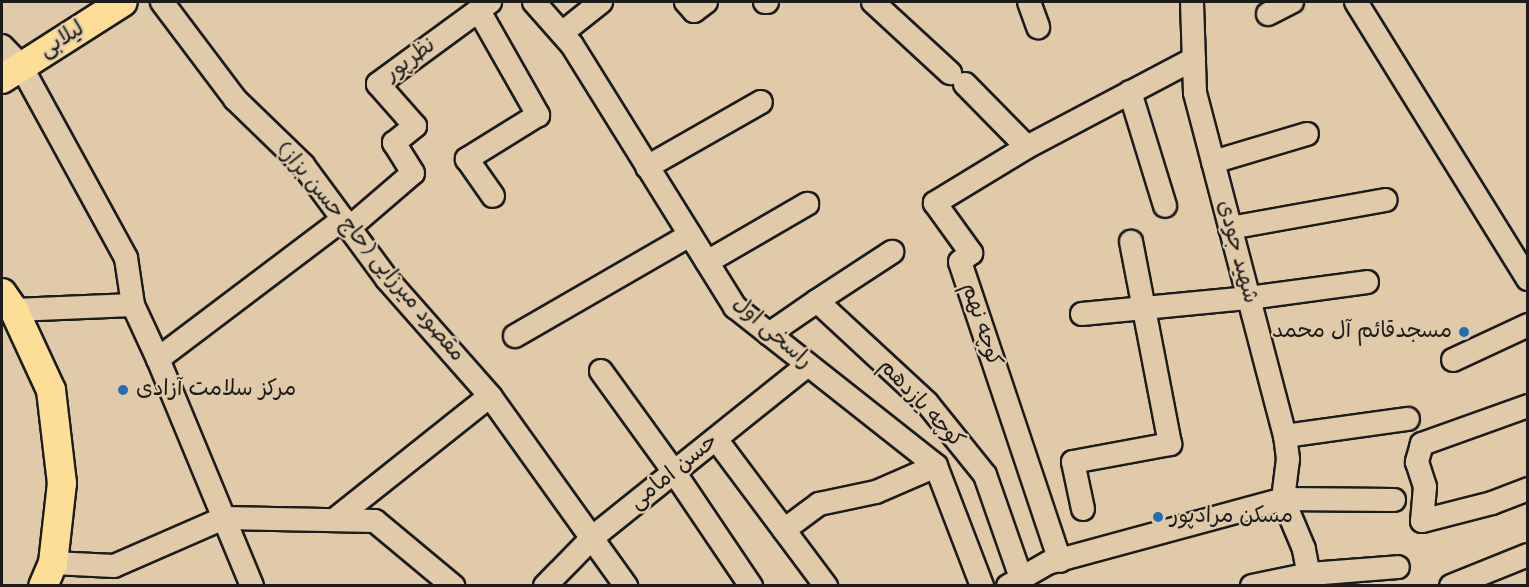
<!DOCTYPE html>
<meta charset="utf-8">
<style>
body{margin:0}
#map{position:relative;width:1529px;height:587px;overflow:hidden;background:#e0caaa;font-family:Mynerve,"Playpen Sans Arabic",sans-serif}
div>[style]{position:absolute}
.roads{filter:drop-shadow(2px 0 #1c1c1c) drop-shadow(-2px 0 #1c1c1c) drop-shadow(0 2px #1c1c1c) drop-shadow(0 -2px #1c1c1c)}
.minor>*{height:22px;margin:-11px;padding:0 11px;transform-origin:11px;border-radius:11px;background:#e0caaa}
.major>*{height:28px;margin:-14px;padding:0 14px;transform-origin:14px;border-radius:14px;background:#fcde96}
.dots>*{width:16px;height:16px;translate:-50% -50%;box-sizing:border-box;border:3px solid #e0caaa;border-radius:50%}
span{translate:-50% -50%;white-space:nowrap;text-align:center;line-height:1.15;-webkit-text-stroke:4.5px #e0caaa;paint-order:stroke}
.street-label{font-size:22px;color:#1c1c1c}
.poi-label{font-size:22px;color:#1c1c1c}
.right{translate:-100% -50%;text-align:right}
.left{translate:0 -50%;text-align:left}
.frame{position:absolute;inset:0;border:3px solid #1c1c1c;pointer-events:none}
</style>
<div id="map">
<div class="roads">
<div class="minor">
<i style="left:162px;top:2px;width:121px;rotate:53deg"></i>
<i style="left:235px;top:99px;width:95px;rotate:44.1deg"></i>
<i style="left:303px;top:165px;width:142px;rotate:53.6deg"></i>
<i style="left:387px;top:279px;width:156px;rotate:48.6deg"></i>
<i style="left:490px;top:396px;width:234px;rotate:54.4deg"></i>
<i style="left:534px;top:2px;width:57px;rotate:48.5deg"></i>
<i style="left:572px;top:45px;width:309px;rotate:58.1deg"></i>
<i style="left:735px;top:307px;width:256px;rotate:38.3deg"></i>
<i style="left:936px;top:466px;width:129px;rotate:69deg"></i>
<i style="left:686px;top:2px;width:12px;rotate:48deg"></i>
<i style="left:694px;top:11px;width:15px;rotate:-37deg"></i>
<i style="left:765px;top:2px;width:2px"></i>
<i style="left:873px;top:2px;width:105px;rotate:42.7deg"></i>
<i style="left:1029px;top:2px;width:27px;rotate:70deg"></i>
<i style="left:1356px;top:2px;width:326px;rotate:58.2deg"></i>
<i style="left:479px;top:11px;width:120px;rotate:60.4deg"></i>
<i style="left:538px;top:115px;width:84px;rotate:148.2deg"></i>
<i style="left:467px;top:159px;width:45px;rotate:54.9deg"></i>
<i style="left:1268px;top:14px;width:27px;rotate:-27deg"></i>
<i style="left:562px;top:33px;width:50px;rotate:-38.5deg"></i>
<i style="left:2px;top:46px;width:28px;rotate:46deg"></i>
<i style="left:21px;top:66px;width:219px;rotate:61.3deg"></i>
<i style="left:126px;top:258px;width:48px;rotate:81.5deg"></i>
<i style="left:965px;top:84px;width:88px;rotate:45.5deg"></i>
<i style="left:1027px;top:147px;width:189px;rotate:-27.8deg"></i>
<i style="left:1130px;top:92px;width:119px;rotate:72.9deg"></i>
<i style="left:1027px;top:147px;width:108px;rotate:148.7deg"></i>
<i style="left:935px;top:203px;width:62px;rotate:54.2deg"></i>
<i style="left:971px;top:253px;width:14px;rotate:141deg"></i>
<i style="left:960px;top:262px;width:315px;rotate:71.5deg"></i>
<i style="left:1213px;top:162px;width:98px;rotate:-16.6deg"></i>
<i style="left:647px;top:167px;width:131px;rotate:-29.7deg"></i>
<i style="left:349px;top:228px;width:84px;rotate:-40.7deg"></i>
<i style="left:413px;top:173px;width:36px;rotate:-122deg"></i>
<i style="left:394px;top:143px;width:27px;rotate:-39deg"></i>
<i style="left:415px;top:126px;width:56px;rotate:-131.4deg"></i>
<i style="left:378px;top:84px;width:139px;rotate:-36.2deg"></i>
<i style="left:1230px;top:228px;width:158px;rotate:-10.2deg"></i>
<i style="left:707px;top:262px;width:116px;rotate:-30.1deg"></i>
<i style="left:817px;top:301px;width:90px;rotate:-33.2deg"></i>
<i style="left:14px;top:310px;width:119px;rotate:-2.4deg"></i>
<i style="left:133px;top:305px;width:60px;rotate:65.2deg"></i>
<i style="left:158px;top:359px;width:246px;rotate:67.5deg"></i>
<i style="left:1082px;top:314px;width:168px;rotate:-5.5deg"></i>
<i style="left:1249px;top:298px;width:119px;rotate:-7.7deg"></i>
<i style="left:769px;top:334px;width:58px;rotate:-34.5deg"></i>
<i style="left:817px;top:301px;width:150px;rotate:42.8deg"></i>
<i style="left:927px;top:403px;width:92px;rotate:51.1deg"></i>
<i style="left:985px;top:475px;width:109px;rotate:70.7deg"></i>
<i style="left:515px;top:336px;width:202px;rotate:-30deg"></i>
<i style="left:158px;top:359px;width:232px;rotate:-37.1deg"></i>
<i style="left:1453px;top:360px;width:83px;rotate:-25deg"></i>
<i style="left:601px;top:371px;width:125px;rotate:54.1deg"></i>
<i style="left:674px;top:472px;width:138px;rotate:56deg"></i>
<i style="left:1528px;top:406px;width:113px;rotate:160.3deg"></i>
<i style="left:1422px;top:444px;width:19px;rotate:106deg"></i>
<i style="left:1417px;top:462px;width:26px;rotate:72deg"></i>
<i style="left:1425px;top:487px;width:34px;rotate:95deg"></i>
<i style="left:1422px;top:521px;width:72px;rotate:-14.4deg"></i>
<i style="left:1492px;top:503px;width:39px;rotate:-21deg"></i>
<i style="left:1285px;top:436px;width:124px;rotate:-7.9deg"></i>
<i style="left:716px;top:439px;width:184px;rotate:53.2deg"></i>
<i style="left:1083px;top:509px;width:48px;rotate:-102deg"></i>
<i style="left:1073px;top:462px;width:99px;rotate:-10.5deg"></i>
<i style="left:1170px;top:444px;width:206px;rotate:-100.9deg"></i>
<i style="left:334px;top:520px;width:199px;rotate:-38.5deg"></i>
<i style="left:784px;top:530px;width:44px;rotate:-36.6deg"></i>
<i style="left:819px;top:504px;width:58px;rotate:-11.9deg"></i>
<i style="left:876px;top:492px;width:65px;rotate:-23.4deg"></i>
<i style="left:53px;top:563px;width:61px;rotate:2.8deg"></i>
<i style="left:114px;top:566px;width:120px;rotate:-23.6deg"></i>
<i style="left:224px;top:518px;width:151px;rotate:1.1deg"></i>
<i style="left:375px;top:521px;width:102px;rotate:39.8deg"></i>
<i style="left:545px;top:586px;width:69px;rotate:-45.6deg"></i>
<i style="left:593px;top:537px;width:275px;rotate:-38.7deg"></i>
<i style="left:1008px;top:586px;width:46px;rotate:-29.9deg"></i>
<i style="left:1048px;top:563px;width:244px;rotate:-15.2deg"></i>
<i style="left:1283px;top:499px;width:40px;rotate:-82.9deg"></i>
<i style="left:1288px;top:459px;width:23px;rotate:-97deg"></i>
<i style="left:1285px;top:436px;width:355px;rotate:-104.7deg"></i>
<i style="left:1195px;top:93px;width:91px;rotate:-91.9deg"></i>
<i style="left:1252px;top:586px;width:59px;rotate:-11.7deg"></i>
<i style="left:1310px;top:574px;width:88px;rotate:-4.5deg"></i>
<i style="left:1311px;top:586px;width:38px;rotate:-101deg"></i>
<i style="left:1304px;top:549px;width:54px;rotate:-112.8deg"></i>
<i style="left:1283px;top:499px;width:111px;rotate:0.5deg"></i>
<i style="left:1451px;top:586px;width:83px;rotate:-21.9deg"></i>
</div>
<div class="major">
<i style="left:2px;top:79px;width:143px;rotate:-32.5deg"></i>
<i style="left:2px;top:293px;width:21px;rotate:55deg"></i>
<i style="left:14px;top:310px;width:88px;rotate:65.2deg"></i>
<i style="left:51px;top:390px;width:94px;rotate:83.3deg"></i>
<i style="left:62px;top:483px;width:81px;rotate:96.4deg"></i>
<i style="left:53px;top:563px;width:25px;rotate:113deg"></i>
</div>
</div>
<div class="dots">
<i style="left:1464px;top:332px;background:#1f6fb2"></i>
<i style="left:123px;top:390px;background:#1f6fb2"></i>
<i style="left:1158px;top:517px;background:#1f6fb2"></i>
</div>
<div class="street-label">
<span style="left:62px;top:40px;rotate:-32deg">لیلابی</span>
<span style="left:410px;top:60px;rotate:-36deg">نظرپور</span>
<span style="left:370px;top:252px;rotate:50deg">مقصود میرزایی (حاج حسن بزاز)</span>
<span style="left:1237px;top:252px;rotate:75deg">شهید جودی</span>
<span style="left:981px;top:325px;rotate:72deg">کوچه نهم</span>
<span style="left:772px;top:333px;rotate:41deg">راسخی اول</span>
<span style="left:921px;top:404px;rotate:47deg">کوچه یازدهم</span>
<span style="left:674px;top:472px;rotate:-39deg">حسن امامی</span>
</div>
<div class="poi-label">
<span class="right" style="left:1452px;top:332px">مسجدقائم آل محمد</span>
<span class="left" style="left:136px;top:390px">مرکز سلامت آزادی</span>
<span class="left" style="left:1170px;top:517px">مسکن مرادپور</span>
</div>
<div class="frame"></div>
</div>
